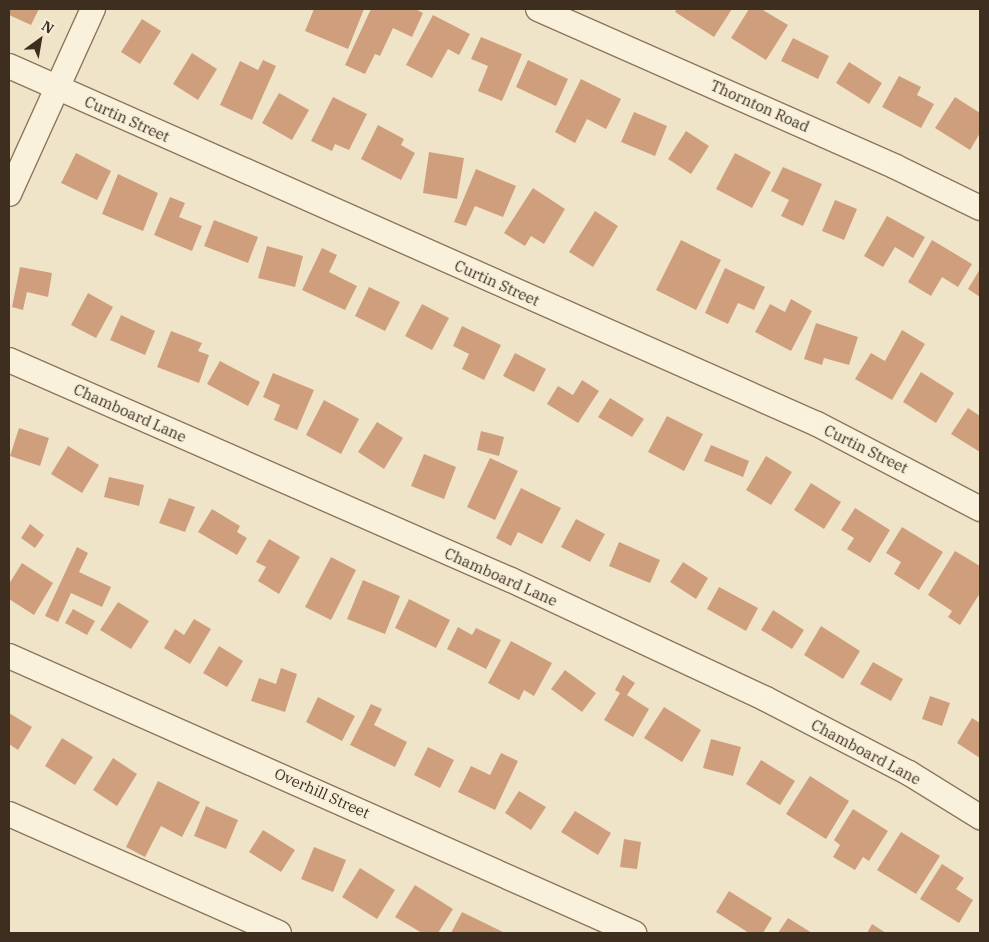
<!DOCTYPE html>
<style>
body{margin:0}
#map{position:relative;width:989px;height:942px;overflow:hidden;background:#f0e4c8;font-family:"IBM Plex Serif",serif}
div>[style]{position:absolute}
.building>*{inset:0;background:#cf9f7d}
.roads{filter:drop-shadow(1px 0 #8d765c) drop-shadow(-1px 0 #8d765c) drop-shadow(0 1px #8d765c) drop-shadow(0 -1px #8d765c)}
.minor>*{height:24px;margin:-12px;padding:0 12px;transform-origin:12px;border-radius:12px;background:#faf1dc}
span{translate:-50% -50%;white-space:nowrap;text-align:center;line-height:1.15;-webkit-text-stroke:4px #f7eed8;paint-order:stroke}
.street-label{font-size:15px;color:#3d2e20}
.frame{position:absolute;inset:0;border:10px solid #3d2e20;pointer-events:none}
.north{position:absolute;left:15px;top:15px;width:50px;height:50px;-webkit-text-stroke:4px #f7eed8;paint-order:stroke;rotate:32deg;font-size:14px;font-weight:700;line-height:20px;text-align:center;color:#3d2e20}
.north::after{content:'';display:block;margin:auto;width:18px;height:22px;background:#3d2e20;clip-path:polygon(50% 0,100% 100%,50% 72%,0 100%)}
</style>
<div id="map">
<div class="building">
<i style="clip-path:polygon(9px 9px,39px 9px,31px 25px,9px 15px)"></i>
<i style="clip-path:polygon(314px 9px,364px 9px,348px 49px,305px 31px)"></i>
<i style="clip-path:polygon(371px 9px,415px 9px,423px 13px,412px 37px,393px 28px,380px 56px,375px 54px,365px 74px,345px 65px)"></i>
<i style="clip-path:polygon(677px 9px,732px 9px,714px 37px,675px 12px)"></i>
<i style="clip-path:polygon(749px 9px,761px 9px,788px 25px,766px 60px,731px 38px)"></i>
<i style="clip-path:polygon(433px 15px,470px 34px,459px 55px,448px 49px,432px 78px,406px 65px)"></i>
<i style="clip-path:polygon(142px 19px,161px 31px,140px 64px,121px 52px)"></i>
<i style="clip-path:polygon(481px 37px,522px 54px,502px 101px,478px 91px,488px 66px,471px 59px)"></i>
<i style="clip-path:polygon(793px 38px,829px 56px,818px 79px,781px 61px)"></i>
<i style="clip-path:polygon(192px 53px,217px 69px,198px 100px,173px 84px)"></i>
<i style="clip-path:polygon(263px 60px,276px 66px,252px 120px,220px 105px,240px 61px,258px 70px)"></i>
<i style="clip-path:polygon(528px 60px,568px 79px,556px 106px,516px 87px)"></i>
<i style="clip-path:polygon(849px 62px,882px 83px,869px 104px,836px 83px)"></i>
<i style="clip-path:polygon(899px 76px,921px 87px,917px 95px,934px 104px,921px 128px,882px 107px)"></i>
<i style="clip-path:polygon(581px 79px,621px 99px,606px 129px,587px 119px,575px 143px,555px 132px)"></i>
<i style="clip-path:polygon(279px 93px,309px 110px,292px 140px,262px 123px)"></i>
<i style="clip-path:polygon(333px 97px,367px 114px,349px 150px,335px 144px,332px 151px,311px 141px)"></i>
<i style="clip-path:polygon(955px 97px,980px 113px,980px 133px,970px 150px,935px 128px)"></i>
<i style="clip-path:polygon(634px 112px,667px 126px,655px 156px,621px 142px)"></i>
<i style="clip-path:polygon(378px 125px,404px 139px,401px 145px,415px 153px,401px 180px,361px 159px)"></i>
<i style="clip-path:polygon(686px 131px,709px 146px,691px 174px,668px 159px)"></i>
<i style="clip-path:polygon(429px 152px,464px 158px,457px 199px,423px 193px)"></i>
<i style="clip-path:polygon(76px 153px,111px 171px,97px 200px,61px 183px)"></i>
<i style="clip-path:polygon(735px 153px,771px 172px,752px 208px,716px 189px)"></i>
<i style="clip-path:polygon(783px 167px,822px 184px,803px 226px,781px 216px,789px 200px,771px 191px)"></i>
<i style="clip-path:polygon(476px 169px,516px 186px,503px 217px,475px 206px,466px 226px,454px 222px)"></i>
<i style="clip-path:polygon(118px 174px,158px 193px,143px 231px,102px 214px)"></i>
<i style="clip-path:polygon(533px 188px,565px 209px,544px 244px,531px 236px,525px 246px,504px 233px)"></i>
<i style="clip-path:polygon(170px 197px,185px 203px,179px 217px,202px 226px,192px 251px,154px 235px)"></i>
<i style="clip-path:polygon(835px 200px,857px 209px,844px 240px,822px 231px)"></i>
<i style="clip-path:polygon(595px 211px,618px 226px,593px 267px,569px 252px)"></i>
<i style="clip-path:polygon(887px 216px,925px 237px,913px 258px,895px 247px,883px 267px,864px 256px)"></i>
<i style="clip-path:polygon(214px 220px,258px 237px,248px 263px,204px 246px)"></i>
<i style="clip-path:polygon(681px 240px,721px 260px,696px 310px,656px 290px)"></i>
<i style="clip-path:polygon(932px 240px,972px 264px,958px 287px,942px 277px,931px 296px,908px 282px)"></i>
<i style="clip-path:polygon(267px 246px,303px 256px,295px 287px,258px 278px)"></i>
<i style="clip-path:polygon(322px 248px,337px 255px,329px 272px,357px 286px,345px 310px,302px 290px)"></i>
<i style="clip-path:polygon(20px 267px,52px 273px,48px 297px,27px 292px,23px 310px,12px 307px)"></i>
<i style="clip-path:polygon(725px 268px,765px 287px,754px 310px,738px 303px,728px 324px,705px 313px)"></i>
<i style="clip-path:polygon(980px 269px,980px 297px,968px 289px)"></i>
<i style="clip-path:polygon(369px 287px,400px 302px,385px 331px,355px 316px)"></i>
<i style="clip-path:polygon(88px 293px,113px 307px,96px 338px,71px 325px)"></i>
<i style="clip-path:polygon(791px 299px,812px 311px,791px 351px,755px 332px,770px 304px,785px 312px)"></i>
<i style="clip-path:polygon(422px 304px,449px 318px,432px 350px,405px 336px)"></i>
<i style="clip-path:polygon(121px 315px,155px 331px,145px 355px,110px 340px)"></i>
<i style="clip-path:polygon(816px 323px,858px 337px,849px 365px,824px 358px,822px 365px,804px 359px)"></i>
<i style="clip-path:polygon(462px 326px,501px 345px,484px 380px,462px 369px,469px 354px,453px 346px)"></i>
<i style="clip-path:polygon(902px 330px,925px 344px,892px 400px,855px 379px,871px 353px,885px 361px)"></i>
<i style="clip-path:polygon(171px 331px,202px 343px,198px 351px,209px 355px,199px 383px,157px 367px)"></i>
<i style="clip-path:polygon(515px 353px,546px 369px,534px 392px,503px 376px)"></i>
<i style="clip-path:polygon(220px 361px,260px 382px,248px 406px,207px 384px)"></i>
<i style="clip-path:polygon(921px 372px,954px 393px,936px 423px,903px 402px)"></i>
<i style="clip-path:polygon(273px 373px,314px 390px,297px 430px,274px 420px,280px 405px,263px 397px)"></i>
<i style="clip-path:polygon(582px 380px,599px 391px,578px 423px,547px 404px,558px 386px,573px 395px)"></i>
<i style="clip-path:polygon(610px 398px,644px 419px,632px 437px,598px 417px)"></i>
<i style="clip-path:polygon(324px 400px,359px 419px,341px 454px,306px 435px)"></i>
<i style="clip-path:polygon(968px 408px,980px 416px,980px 452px,951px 434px)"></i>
<i style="clip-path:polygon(667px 416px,703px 434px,684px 471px,648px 452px)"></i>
<i style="clip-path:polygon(377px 422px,403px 438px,384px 469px,358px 452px)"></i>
<i style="clip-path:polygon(19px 428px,49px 438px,40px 466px,10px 456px)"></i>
<i style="clip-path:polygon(481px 431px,504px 437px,499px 456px,477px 450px)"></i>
<i style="clip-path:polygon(711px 445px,749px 461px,743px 477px,704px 461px)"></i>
<i style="clip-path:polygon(68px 446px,99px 465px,82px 493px,51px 474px)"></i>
<i style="clip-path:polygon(424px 454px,456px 467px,444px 499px,411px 486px)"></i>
<i style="clip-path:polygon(766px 456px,792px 472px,771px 505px,746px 490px)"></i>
<i style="clip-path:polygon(490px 458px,518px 471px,495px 520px,467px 507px)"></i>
<i style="clip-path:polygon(109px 477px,144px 485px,139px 506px,104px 497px)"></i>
<i style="clip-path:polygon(811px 483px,841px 502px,824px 529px,794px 510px)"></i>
<i style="clip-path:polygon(521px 488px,561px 508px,542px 544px,518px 532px,511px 546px,496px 538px)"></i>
<i style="clip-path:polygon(169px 498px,195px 507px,185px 532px,159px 523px)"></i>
<i style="clip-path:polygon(855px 508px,890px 530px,870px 563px,847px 549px,854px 538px,841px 530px)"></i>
<i style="clip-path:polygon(212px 509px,240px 526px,237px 532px,247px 538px,237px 555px,198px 532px)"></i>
<i style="clip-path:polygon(576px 519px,605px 534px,590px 562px,561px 547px)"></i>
<i style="clip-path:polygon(30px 524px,44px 535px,35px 548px,21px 538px)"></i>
<i style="clip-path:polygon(902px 527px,943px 552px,919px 590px,894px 574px,901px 562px,886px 553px)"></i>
<i style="clip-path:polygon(269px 539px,300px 557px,279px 594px,258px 581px,266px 567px,256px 562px)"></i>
<i style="clip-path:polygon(619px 542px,660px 560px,650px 583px,609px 566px)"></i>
<i style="clip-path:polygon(77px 547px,88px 553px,79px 572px,111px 587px,102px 607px,71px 593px,58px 622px,45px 616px)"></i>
<i style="clip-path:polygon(955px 551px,980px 566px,980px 593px,960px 625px,948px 617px,952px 611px,928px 595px)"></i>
<i style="clip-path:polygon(331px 557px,356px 570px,331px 620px,305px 607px)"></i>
<i style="clip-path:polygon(683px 562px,708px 578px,696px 599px,670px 582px)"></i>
<i style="clip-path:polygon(22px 563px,53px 583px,34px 615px,9px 599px,9px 584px)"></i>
<i style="clip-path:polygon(363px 580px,400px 596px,385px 634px,347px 619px)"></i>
<i style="clip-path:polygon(719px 587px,758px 608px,746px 631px,707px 609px)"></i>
<i style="clip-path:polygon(409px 599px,450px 620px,436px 648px,395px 628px)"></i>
<i style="clip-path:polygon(118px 602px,149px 621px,131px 649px,100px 630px)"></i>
<i style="clip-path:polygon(73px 609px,95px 621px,87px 635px,65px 623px)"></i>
<i style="clip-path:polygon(773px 610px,804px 630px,792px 649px,761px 630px)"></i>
<i style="clip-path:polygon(194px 619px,211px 629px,190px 664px,164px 648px,175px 629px,184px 635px)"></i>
<i style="clip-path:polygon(821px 626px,860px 651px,843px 679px,804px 655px)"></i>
<i style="clip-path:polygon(458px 627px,472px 635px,476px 628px,501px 640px,486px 669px,447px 649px)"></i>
<i style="clip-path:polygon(511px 641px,552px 663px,534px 696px,524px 690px,519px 700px,488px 683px)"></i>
<i style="clip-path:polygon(219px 646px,243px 661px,227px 687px,203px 673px)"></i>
<i style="clip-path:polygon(873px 662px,903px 679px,891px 701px,860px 684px)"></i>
<i style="clip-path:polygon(281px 668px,297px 674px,285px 712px,251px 701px,259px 678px,276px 684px)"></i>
<i style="clip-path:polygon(565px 670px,596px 693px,582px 712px,551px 689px)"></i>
<i style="clip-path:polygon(623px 675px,635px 683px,627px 695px,649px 709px,633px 737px,604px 720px,620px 693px,615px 690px)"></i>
<i style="clip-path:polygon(930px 696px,950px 703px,942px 726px,922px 719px)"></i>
<i style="clip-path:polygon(318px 697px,355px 716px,342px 741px,306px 722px)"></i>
<i style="clip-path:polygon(371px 704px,382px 709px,374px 725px,407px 742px,395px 767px,350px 745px)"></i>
<i style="clip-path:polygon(664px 707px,701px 730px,682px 762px,644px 738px)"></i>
<i style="clip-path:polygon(9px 713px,32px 727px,18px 750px,9px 744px)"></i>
<i style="clip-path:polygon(972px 718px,980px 723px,980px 758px,957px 743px)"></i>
<i style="clip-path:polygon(62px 738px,93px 757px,75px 785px,45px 766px)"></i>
<i style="clip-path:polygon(711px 739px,741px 747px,733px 776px,703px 768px)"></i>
<i style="clip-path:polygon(428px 747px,454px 760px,440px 788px,414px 775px)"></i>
<i style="clip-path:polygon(501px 753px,518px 761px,495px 810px,458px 792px,471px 766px,490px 775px)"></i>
<i style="clip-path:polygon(113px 758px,137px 774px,117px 806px,93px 790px)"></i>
<i style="clip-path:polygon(761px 760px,795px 781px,780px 805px,746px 784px)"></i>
<i style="clip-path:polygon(810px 776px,849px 801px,826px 839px,786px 814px)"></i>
<i style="clip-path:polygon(158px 781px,200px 802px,182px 837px,161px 826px,145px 857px,126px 847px)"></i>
<i style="clip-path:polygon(519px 791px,546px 807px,531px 830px,505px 813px)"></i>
<i style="clip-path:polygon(206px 806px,238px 820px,226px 849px,194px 836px)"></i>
<i style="clip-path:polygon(853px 809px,888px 831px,869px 861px,863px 857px,855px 870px,833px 857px,840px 845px,834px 840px)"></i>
<i style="clip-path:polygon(575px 811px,611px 833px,598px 855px,561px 832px)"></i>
<i style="clip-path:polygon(263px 830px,295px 850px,281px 872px,249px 852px)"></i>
<i style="clip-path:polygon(901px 832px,940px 856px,916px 894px,877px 870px)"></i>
<i style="clip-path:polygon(624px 839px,641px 842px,637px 869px,620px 867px)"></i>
<i style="clip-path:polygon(314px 847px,346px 860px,333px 892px,301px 879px)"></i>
<i style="clip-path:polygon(942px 864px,964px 878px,956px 889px,973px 900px,959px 923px,920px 899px)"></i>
<i style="clip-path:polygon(360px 868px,395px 890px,377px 919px,342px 897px)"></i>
<i style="clip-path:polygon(415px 885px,453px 909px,438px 933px,422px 933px,395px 917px)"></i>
<i style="clip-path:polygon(729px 891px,772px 918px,763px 933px,749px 933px,716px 912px)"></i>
<i style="clip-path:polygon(462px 912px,505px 933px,451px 933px)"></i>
<i style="clip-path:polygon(788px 918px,812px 933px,778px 933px)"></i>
<i style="clip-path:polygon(872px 924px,886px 933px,867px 933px)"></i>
</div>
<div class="roads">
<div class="minor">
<i style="left:538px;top:9px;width:391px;rotate:23.8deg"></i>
<i style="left:896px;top:167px;width:93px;rotate:26deg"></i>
<i style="left:9px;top:66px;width:884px;rotate:23.9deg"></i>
<i style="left:817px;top:424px;width:184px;rotate:27.5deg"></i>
<i style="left:9px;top:194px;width:203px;rotate:-65.6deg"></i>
<i style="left:9px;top:360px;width:548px;rotate:23.67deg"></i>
<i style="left:511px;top:580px;width:281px;rotate:25deg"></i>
<i style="left:766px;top:699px;width:161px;rotate:27.4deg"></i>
<i style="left:909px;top:773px;width:84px;rotate:31.8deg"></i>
<i style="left:9px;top:656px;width:684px;rotate:23.9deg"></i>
<i style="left:9px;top:814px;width:295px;rotate:23.8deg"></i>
</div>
</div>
<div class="street-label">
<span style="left:760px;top:106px;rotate:24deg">Thornton Road</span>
<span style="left:127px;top:119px;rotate:24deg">Curtin Street</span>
<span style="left:497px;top:283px;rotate:24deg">Curtin Street</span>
<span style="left:130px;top:413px;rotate:24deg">Chamboard Lane</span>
<span style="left:866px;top:449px;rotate:26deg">Curtin Street</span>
<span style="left:501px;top:577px;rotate:24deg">Chamboard Lane</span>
<span style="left:866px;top:752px;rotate:28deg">Chamboard Lane</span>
<span style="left:322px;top:793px;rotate:24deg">Overhill Street</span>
</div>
<div class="frame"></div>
<div class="north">N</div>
</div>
